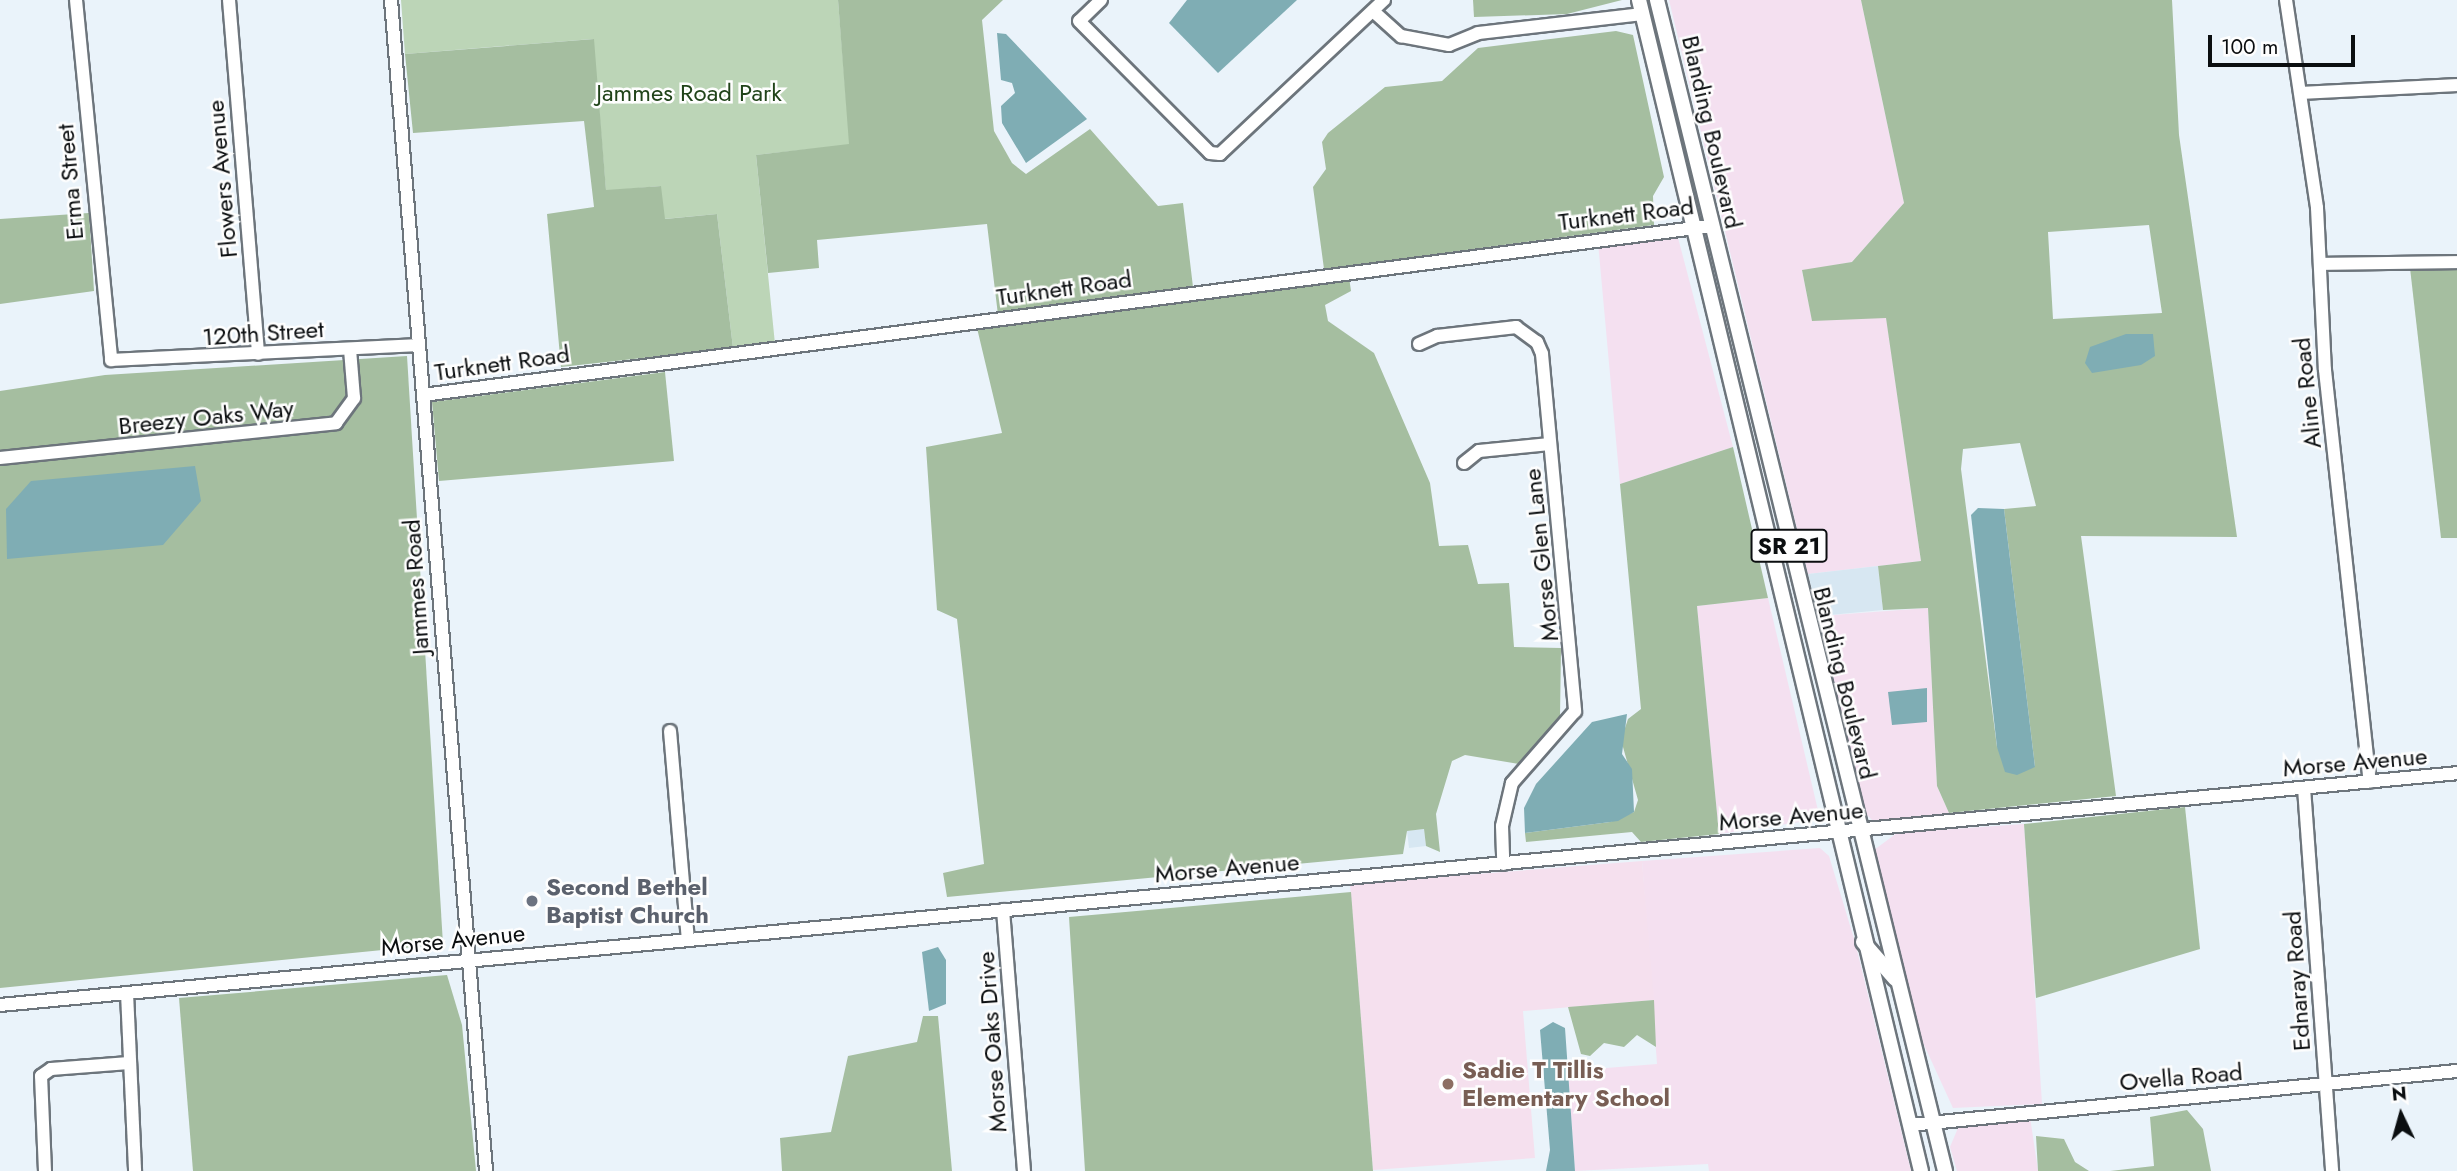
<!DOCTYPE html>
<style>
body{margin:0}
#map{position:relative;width:2457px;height:1171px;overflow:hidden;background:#eaf3fa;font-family:Jost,sans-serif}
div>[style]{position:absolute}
.commercial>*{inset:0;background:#f4e0f0}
.built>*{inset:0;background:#d7e7f2}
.education>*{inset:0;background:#f5e0ee}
.green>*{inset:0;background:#bcd5b7}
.forest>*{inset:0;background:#a5bea0}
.water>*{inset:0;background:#7fadb4}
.roads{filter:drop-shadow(2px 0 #6d757c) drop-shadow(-2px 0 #6d757c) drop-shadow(0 2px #6d757c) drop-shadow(0 -2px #6d757c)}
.minor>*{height:12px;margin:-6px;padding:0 6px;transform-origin:6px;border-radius:6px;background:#fff}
.major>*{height:14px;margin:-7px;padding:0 7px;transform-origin:7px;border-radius:7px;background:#fff}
.dots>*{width:19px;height:19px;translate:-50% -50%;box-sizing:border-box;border:4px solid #fefefe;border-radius:50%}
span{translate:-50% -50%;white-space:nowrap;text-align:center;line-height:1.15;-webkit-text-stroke:5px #fefefe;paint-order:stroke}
.shield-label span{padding:2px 5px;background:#fefefe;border:2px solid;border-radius:5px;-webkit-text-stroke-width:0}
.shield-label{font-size:23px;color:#0b0e10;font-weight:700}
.park-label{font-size:24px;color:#204319}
.street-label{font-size:24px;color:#0b0e10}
.worship-label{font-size:24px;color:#5b616d;font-weight:700}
.left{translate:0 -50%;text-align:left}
.education-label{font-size:24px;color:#785e54;font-weight:700}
.north{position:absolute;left:2366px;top:1080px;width:70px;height:70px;-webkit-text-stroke:5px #fefefe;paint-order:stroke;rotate:355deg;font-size:19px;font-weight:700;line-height:28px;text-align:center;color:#0b0e10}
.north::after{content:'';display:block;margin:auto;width:24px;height:32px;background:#0b0e10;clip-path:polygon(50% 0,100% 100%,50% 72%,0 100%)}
.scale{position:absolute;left:2208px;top:35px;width:147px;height:32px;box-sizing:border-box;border:4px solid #0b0e10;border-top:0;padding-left:9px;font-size:21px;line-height:24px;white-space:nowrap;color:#0b0e10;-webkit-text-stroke:5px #fefefe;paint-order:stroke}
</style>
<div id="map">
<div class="commercial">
<i style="clip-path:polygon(1669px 0,1861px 0,1904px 203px,1852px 262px,1802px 271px,1812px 320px,1886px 317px,1921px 561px,1808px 574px)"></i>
<i style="clip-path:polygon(1677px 234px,1733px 447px,1620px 484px,1598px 242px)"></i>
<i style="clip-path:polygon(1768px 598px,1820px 819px,1719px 834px,1697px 606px)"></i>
<i style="clip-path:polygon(1928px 608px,1937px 786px,1949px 813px,1873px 821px,1865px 813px,1819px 616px)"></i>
<i style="clip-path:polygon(2024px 824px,2042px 1104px,1953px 1108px,1914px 1023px,1874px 850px,1897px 833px)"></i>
<i style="clip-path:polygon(1820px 848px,1829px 856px,1855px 942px,1911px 1171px,1709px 1171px,1708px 1164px,1575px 1171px,1568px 1071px,1657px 1064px,1642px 861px)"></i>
<i style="clip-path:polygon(2030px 1117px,2038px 1171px,1957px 1171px,1950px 1147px,1958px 1128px)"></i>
</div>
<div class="built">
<i style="clip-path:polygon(1878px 566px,1883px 610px,1819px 616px,1808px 574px)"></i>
<i style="clip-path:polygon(1424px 829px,1426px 846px,1409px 848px,1407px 831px)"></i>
</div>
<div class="education">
<i style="clip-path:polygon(1642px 861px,1654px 1000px,1523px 1011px,1535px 1158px,1373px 1170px,1350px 884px)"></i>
</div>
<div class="green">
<i style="clip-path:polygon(401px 0,838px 0,850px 145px,756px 155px,775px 344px,733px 348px,717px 214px,664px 219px,660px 186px,606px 191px,593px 39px,405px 54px)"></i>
</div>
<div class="forest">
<i style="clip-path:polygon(838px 0,1003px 0,982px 20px,994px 131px,1012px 163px,1026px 174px,1090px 129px,1158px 206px,1183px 203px,1193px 287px,998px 315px,987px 224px,817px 240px,819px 268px,768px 273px,756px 155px,849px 144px)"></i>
<i style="clip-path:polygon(1473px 0,1622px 0,1567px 14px,1474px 17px)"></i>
<i style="clip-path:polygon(evenodd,1861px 0,2172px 0,2179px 135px,2237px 537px,2081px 536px,2116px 796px,1949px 813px,1937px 786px,1928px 608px,1883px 610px,1878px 566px,1921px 561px,1886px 318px,1812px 321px,1802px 270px,1852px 262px,1904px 203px,1861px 0,2149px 225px,2162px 313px,2053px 319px,2048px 232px,2149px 225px,1861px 0,2020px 443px,2036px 506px,2004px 509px,2035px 767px,1997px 747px,1961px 469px,1963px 449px,2020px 443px)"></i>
<i style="clip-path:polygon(1616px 31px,1633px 35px,1664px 177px,1653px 196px,1654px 225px,1324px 269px,1313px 187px,1326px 169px,1322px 142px,1328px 133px,1385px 87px,1442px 81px,1478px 48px)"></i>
<i style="clip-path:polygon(594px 39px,606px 190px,661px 186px,665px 219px,717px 214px,733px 348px,561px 367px,547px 214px,594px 207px,584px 121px,413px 133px,405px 54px)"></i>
<i style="clip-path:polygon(89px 213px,94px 291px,0 304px,0 219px)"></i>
<i style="clip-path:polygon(2457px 267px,2457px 538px,2441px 538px,2410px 268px)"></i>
<i style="clip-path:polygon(1349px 277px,1351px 291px,1325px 305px,1328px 321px,1374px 353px,1430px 483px,1439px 546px,1468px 545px,1478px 584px,1509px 583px,1514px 647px,1561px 648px,1560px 717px,1519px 764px,1465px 755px,1452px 761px,1436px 814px,1440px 852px,1426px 846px,1424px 829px,1407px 831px,1403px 854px,947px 897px,943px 873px,984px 864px,957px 619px,937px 610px,926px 447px,1002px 433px,977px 328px)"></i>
<i style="clip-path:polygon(407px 356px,443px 944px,0 988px,0 391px,105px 375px)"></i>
<i style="clip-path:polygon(665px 372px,674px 461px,439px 481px,432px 402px)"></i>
<i style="clip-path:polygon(1733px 447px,1768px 598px,1697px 606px,1719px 834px,1641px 842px,1632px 832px,1526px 842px,1525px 833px,1610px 822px,1634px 812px,1638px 800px,1621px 740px,1628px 719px,1641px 709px,1620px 484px)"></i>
<i style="clip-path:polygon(2185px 807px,2200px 949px,2036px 998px,2024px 824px)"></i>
<i style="clip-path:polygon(1351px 892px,1373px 1171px,1085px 1171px,1069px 917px)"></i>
<i style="clip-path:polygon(447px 975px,462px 1025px,476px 1171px,193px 1171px,179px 998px)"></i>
<i style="clip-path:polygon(1654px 1000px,1656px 1047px,1637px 1035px,1624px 1047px,1604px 1043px,1590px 1056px,1581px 1054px,1568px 1007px)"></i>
<i style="clip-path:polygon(923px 1016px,938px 1016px,952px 1171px,782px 1171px,780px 1138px,831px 1132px,848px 1056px,917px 1042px)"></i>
<i style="clip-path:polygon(2187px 1110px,2203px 1129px,2211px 1171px,2110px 1171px,2154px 1166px,2150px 1117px)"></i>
<i style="clip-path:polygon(2036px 1136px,2064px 1139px,2075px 1162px,2089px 1171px,2038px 1171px)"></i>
</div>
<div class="water">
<i style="clip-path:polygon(1187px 0,1297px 0,1218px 73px,1169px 23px)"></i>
<i style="clip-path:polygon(997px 33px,1006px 34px,1087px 119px,1026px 163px,1002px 123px,1001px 106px,1015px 93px,1012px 83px,1001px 80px)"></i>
<i style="clip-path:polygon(2126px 334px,2153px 334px,2155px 356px,2141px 365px,2092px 373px,2085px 363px,2090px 347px)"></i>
<i style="clip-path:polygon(195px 466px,201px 501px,163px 545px,7px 559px,6px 509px,31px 481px)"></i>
<i style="clip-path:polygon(1978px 508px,2004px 509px,2035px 767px,2017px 775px,2005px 772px,1997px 747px,1971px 515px)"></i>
<i style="clip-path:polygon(1927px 688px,1927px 722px,1892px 725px,1888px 692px)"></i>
<i style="clip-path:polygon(1627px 714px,1622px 754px,1632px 769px,1634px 812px,1618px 821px,1525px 833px,1524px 808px,1536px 784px,1592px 722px)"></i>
<i style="clip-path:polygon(938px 947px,946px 960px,946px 1004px,929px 1011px,922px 952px)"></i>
<i style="clip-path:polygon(1553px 1022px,1565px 1028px,1575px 1171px,1546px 1171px,1550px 1150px,1540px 1030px)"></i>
</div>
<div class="roads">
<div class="minor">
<i style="left:76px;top:0;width:362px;rotate:84.4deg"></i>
<i style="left:111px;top:360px;width:308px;rotate:-2.8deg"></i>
<i style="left:229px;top:0;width:355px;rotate:85.3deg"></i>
<i style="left:391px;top:0;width:1175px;rotate:85.36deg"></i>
<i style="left:1101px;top:0;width:30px;rotate:136deg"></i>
<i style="left:1079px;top:21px;width:186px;rotate:45.2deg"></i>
<i style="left:1210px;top:153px;width:10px;rotate:6deg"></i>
<i style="left:1220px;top:154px;width:225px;rotate:-43.2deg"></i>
<i style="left:2286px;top:0;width:210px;rotate:81.5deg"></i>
<i style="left:2317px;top:208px;width:162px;rotate:87.2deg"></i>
<i style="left:2325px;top:370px;width:414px;rotate:83.8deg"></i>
<i style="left:1373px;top:11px;width:38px;rotate:42deg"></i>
<i style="left:1401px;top:36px;width:49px;rotate:10.6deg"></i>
<i style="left:1449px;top:45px;width:31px;rotate:-22deg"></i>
<i style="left:1478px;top:33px;width:166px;rotate:-6.6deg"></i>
<i style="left:2301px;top:93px;width:156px;rotate:-2.9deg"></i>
<i style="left:2320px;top:264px;width:137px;rotate:-0.8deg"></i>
<i style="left:1419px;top:344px;width:20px;rotate:-24deg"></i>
<i style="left:1437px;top:336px;width:80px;rotate:-6.5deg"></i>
<i style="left:1516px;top:327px;width:26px;rotate:36deg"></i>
<i style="left:1537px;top:342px;width:13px;rotate:67deg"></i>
<i style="left:1542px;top:354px;width:359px;rotate:84.7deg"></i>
<i style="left:1575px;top:711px;width:96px;rotate:131.2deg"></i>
<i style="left:1512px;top:783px;width:44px;rotate:103.1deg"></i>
<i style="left:1502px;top:826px;width:38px;rotate:88deg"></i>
<i style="left:423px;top:395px;width:1298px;rotate:-7.48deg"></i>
<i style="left:0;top:458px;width:338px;rotate:-5.9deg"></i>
<i style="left:336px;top:423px;width:31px;rotate:-54deg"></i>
<i style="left:354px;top:398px;width:49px;rotate:-94.7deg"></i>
<i style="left:1464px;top:463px;width:19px;rotate:-39deg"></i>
<i style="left:1479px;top:451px;width:71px;rotate:-5.6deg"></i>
<i style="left:670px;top:731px;width:209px;rotate:85.1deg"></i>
<i style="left:2304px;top:788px;width:384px;rotate:85.8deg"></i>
<i style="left:1003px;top:910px;width:262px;rotate:85.4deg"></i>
<i style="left:127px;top:993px;width:178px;rotate:87.4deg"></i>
<i style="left:0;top:1005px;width:2468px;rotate:-5.39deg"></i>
<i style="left:1910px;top:1125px;width:550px;rotate:-5.64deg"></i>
<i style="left:45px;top:1171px;width:95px;rotate:-92.4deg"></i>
<i style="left:41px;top:1076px;width:12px;rotate:-35deg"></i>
<i style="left:51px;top:1069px;width:78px;rotate:-4.4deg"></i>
</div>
<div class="major">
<i style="left:1639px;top:0;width:1204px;rotate:76.46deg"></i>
<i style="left:1657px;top:0;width:1206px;rotate:76.18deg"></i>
<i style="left:1863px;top:942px;width:49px;rotate:49.1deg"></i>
</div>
</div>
<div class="dots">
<i style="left:532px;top:901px;background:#6b7280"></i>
<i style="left:1448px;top:1084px;background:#8d6e63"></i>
</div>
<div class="shield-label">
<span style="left:1789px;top:546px">SR 21</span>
</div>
<div class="park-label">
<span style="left:689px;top:93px">Jammes Road Park</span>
</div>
<div class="street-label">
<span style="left:1712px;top:132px;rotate:77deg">Blanding Boulevard</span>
<span style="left:222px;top:179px;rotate:-95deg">Flowers Avenue</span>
<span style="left:70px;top:182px;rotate:-95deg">Erma Street</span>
<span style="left:1626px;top:214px;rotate:-7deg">Turknett Road</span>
<span style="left:1064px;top:288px;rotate:-8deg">Turknett Road</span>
<span style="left:263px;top:333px;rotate:-4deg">120th Street</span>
<span style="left:502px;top:363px;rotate:-8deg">Turknett Road</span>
<span style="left:2307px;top:393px;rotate:-96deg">Aline Road</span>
<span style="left:206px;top:417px;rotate:-6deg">Breezy Oaks Way</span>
<span style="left:1541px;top:555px;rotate:-96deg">Morse Glen Lane</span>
<span style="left:416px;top:587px;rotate:-94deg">Jammes Road</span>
<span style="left:1845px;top:683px;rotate:76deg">Blanding Boulevard</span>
<span style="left:2355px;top:762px;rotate:-5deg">Morse Avenue</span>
<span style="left:1791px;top:816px;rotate:-5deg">Morse Avenue</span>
<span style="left:1227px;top:868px;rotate:-5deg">Morse Avenue</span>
<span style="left:453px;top:940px;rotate:-6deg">Morse Avenue</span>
<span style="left:2297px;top:981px;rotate:-94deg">Ednaray Road</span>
<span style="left:992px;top:1042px;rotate:-94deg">Morse Oaks Drive</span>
<span style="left:2181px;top:1077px;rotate:-5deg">Ovella Road</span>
</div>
<div class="worship-label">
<span class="left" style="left:546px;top:901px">Second Bethel<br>Baptist Church</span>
</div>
<div class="education-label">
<span class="left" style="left:1462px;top:1084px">Sadie T Tillis<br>Elementary School</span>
</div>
<div class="north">N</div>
<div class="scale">100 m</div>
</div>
